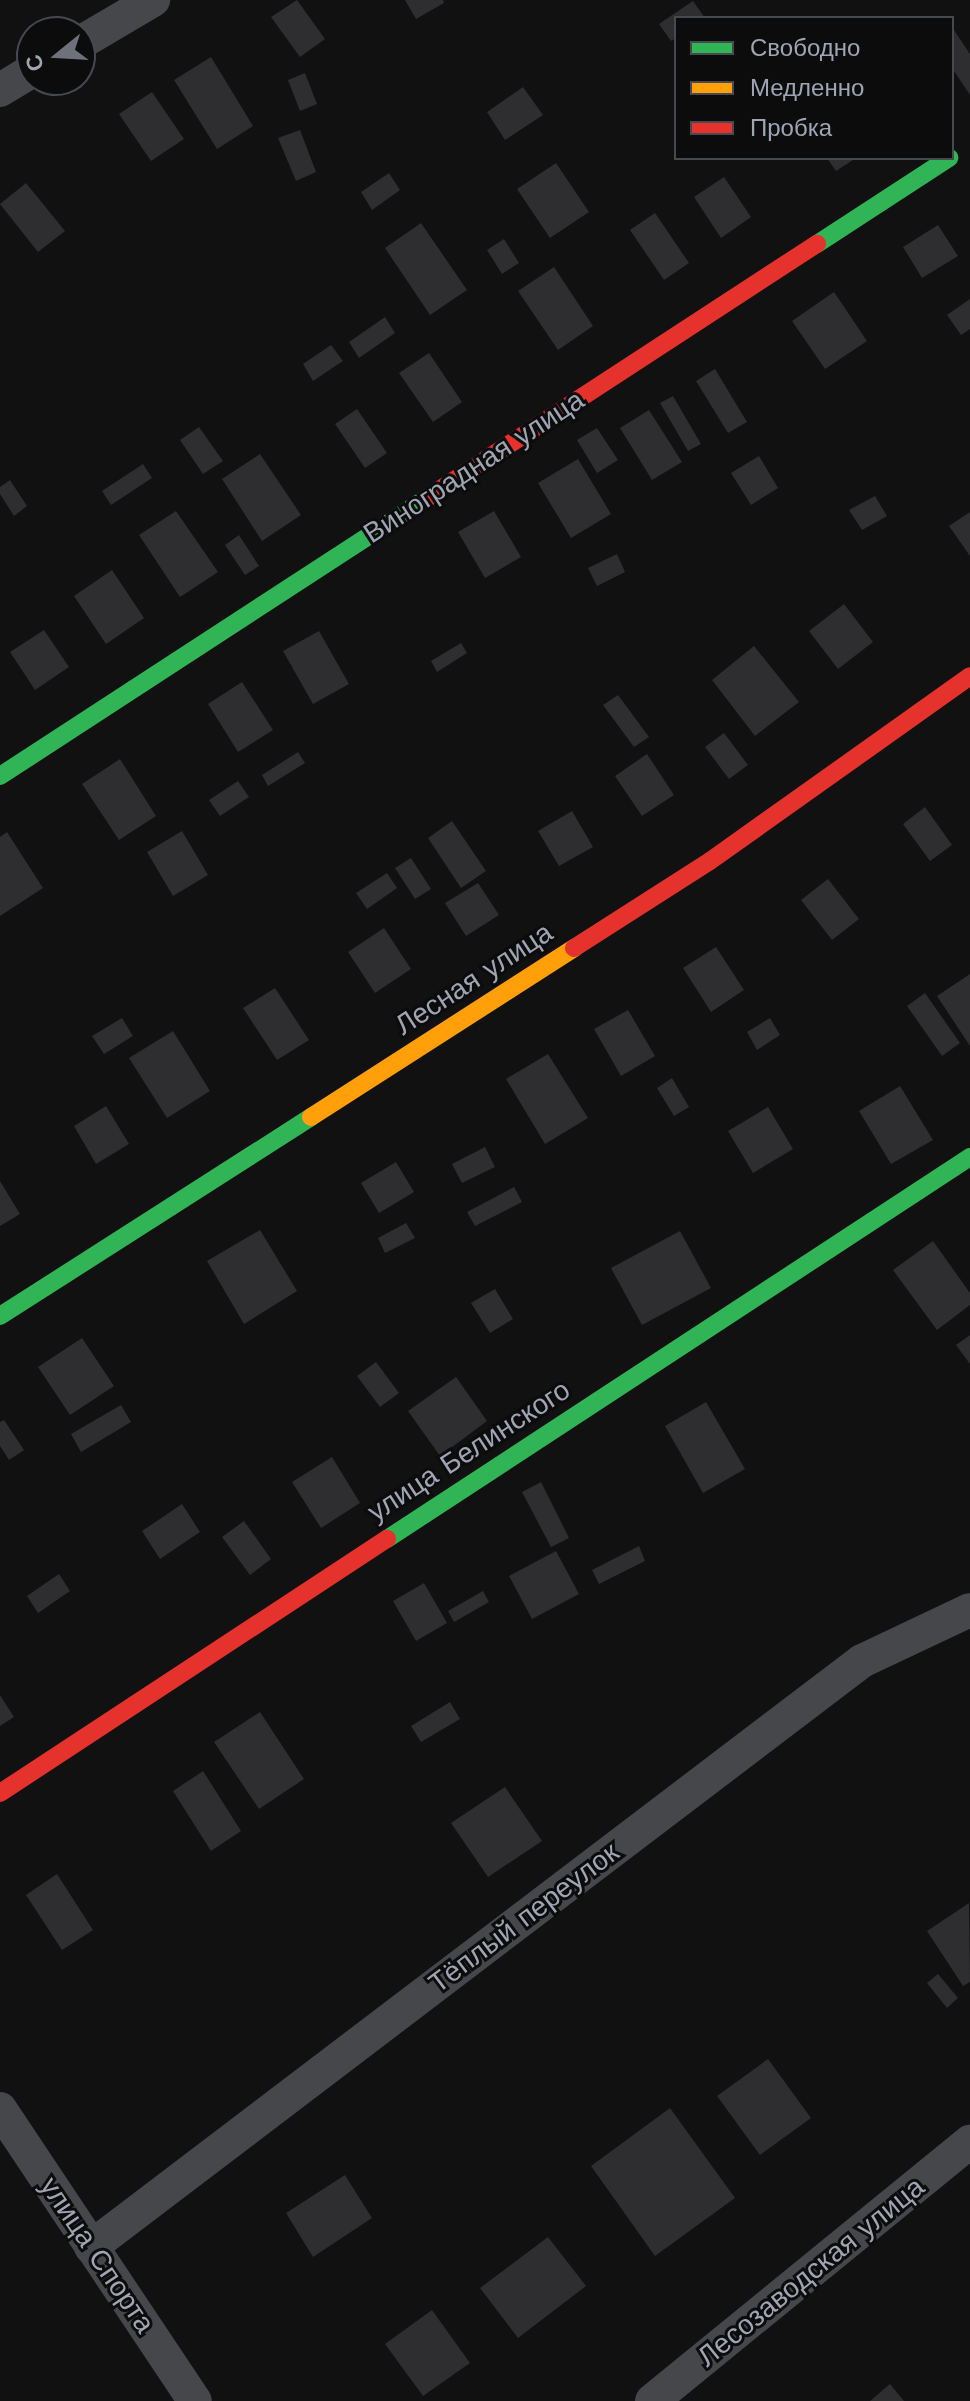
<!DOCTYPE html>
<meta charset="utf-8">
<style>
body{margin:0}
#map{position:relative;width:970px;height:2401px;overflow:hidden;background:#111112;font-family:"Work Sans",sans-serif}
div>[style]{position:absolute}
.building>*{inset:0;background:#2e2e31}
.street>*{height:34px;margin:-17px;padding:0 17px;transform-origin:17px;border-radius:17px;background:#45474b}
.fast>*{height:18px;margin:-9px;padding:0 9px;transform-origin:9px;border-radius:9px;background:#30b455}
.slow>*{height:18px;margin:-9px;padding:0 9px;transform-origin:9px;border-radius:9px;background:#ff9f0a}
.jam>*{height:18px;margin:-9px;padding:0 9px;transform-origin:9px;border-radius:9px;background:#e5322d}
span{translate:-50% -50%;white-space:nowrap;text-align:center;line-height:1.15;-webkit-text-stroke:6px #0c0c0d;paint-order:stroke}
.street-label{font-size:28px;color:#a0a5b4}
.legend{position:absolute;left:674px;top:16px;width:280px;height:144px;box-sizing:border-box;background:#0c0c0d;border:2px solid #474950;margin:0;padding:10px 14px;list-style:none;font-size:24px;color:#a0a5b4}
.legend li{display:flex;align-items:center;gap:16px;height:40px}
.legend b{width:40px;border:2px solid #474950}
.north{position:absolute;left:16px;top:16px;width:80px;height:80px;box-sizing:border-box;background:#0c0c0d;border:2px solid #474950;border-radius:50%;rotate:252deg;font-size:22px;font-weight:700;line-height:32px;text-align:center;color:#a0a5b4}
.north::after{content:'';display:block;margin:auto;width:28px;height:36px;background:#6e717b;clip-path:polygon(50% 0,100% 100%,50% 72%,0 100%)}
</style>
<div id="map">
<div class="building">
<i style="clip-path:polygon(297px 0,325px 39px,300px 57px,271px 17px)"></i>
<i style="clip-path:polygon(405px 0,443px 0,444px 3px,416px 19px)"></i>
<i style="clip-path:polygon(693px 1px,705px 18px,676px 18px,676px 38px,671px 41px,659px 24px)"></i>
<i style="clip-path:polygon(952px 27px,970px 54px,970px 95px,952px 68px)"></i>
<i style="clip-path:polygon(211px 57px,253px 126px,217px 149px,174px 80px)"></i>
<i style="clip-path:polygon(305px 73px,317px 104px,300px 111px,288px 80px)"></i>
<i style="clip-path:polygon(523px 87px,543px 115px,505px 140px,487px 112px)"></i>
<i style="clip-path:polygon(152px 92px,184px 139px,151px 161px,119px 114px)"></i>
<i style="clip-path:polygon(300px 130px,316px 172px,296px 181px,278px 138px)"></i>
<i style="clip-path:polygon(827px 158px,856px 158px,836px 171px)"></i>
<i style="clip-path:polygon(556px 163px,589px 212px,550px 238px,517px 189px)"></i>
<i style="clip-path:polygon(389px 173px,400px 190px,372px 210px,361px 192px)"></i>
<i style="clip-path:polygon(724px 177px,751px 217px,721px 238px,694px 197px)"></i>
<i style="clip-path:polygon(26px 183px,65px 231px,38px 252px,0 204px)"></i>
<i style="clip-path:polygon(655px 213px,689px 263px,664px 280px,630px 230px)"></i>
<i style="clip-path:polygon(421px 223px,467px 290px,430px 315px,385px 248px)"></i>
<i style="clip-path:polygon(938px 225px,958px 256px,922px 278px,903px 247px)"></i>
<i style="clip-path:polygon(504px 239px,519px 263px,502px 274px,487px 250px)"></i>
<i style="clip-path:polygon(554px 267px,593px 326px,558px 350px,518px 291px)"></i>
<i style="clip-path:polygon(834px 292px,867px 341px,825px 369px,792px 321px)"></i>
<i style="clip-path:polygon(970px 299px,970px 329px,961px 335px,947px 315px)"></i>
<i style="clip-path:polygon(385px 317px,395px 333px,359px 358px,349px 342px)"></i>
<i style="clip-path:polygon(331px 345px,343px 361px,313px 381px,303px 364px)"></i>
<i style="clip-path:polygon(429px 353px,462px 402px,433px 422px,399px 373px)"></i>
<i style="clip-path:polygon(715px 369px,747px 422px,728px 433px,696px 381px)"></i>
<i style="clip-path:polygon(673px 396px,701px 444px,688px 451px,660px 403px)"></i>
<i style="clip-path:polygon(357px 409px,387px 453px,365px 468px,335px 424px)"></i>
<i style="clip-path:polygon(649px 410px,682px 462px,652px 480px,620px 428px)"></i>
<i style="clip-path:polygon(199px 427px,223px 461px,203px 474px,180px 440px)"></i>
<i style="clip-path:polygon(597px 428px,618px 460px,597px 473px,577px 440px)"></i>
<i style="clip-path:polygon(260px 454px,301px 515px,262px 541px,222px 479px)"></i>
<i style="clip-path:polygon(759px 456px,778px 488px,751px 505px,731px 473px)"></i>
<i style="clip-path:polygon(578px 459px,611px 514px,571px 538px,538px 483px)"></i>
<i style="clip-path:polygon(143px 464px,152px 478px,111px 505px,102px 491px)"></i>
<i style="clip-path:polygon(10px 480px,27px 506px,14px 516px,0 494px,0 487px)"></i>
<i style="clip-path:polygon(875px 496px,887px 516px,862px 530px,849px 510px)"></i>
<i style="clip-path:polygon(176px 511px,218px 572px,180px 597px,139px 535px)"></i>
<i style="clip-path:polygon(494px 511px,521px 557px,485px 578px,458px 532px)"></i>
<i style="clip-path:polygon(970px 512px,970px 556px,949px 526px)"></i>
<i style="clip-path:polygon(239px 535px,259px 566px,245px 575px,225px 545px)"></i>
<i style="clip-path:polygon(617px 554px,625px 572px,597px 586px,588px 568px)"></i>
<i style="clip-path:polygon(112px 570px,144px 618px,106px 644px,74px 596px)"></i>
<i style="clip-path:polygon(844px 604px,873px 642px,838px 669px,809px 631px)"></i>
<i style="clip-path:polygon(44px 630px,69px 667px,35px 690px,10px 652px)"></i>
<i style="clip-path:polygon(319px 631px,349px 684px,313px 704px,283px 651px)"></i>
<i style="clip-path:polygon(461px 643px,467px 653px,437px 672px,431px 661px)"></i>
<i style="clip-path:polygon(754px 646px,799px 702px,755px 736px,712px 680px)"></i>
<i style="clip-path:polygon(242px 682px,273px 730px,238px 752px,208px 704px)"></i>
<i style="clip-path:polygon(618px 695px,649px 737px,634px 747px,603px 705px)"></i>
<i style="clip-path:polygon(724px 733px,748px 765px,729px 779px,705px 747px)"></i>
<i style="clip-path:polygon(298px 752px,305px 763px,268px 786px,262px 775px)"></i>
<i style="clip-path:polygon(647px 754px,674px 795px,642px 816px,615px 776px)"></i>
<i style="clip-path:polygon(120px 759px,156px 816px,119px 840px,82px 784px)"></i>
<i style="clip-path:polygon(238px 781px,249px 797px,220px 816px,209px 800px)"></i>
<i style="clip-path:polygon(925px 807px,952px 845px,930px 861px,903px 824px)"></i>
<i style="clip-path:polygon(572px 811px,593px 847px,559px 866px,538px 831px)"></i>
<i style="clip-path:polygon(452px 821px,486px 871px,461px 888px,428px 838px)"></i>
<i style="clip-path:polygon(182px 831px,208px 875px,173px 896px,147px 852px)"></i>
<i style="clip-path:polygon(7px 832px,43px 888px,0 916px,0 837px)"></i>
<i style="clip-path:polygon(411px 858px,431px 889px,415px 899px,395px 868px)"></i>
<i style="clip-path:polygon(387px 873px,397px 888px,367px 909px,356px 893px)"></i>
<i style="clip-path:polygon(828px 879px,859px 919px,832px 940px,801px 900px)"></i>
<i style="clip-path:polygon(478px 883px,499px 915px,466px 936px,445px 903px)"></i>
<i style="clip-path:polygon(384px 928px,411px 969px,375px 993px,348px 952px)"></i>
<i style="clip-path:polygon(716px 947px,744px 990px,711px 1012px,683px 968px)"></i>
<i style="clip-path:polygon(970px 974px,970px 1046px,937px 996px)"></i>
<i style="clip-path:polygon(275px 988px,309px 1040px,277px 1060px,243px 1008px)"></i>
<i style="clip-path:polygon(925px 993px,960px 1043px,942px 1056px,907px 1006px)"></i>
<i style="clip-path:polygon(628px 1010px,655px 1056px,621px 1076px,594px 1029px)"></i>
<i style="clip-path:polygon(122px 1018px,133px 1036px,104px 1054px,92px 1036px)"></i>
<i style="clip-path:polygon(770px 1018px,780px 1035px,757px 1050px,747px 1032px)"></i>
<i style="clip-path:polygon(173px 1031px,210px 1091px,167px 1118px,129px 1058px)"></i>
<i style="clip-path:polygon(548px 1054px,588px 1118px,545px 1144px,506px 1079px)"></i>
<i style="clip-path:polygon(672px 1078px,689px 1107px,674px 1116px,657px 1088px)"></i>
<i style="clip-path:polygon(900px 1086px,933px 1140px,891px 1164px,859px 1111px)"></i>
<i style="clip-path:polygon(106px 1106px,129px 1144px,96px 1164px,74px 1126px)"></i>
<i style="clip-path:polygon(768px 1107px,793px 1149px,753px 1173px,728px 1131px)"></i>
<i style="clip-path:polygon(485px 1147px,495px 1167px,462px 1183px,452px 1164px)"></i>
<i style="clip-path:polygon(396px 1162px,414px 1192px,379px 1213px,361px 1183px)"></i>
<i style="clip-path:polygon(0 1181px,20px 1214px,0 1226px)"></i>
<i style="clip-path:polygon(514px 1187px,522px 1202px,475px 1226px,467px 1212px)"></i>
<i style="clip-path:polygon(406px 1223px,415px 1238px,385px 1253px,378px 1238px)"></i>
<i style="clip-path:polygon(260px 1230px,297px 1291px,244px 1324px,207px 1261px)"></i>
<i style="clip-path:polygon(680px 1231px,711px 1288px,642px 1325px,611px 1268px)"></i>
<i style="clip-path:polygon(933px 1241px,970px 1293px,970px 1305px,937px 1330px,893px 1270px)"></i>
<i style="clip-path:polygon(495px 1289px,513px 1319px,490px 1333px,471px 1303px)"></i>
<i style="clip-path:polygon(970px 1335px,970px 1364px,956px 1345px)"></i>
<i style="clip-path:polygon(82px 1338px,114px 1386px,70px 1415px,38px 1367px)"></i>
<i style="clip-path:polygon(376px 1362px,399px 1393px,380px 1407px,357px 1376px)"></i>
<i style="clip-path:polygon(456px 1377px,487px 1421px,440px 1456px,408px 1411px)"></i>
<i style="clip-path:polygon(706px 1402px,745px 1469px,703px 1493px,665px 1426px)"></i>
<i style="clip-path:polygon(121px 1405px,131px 1422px,81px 1452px,71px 1434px)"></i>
<i style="clip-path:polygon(4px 1420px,24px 1450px,9px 1460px,0 1446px,0 1422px)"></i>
<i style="clip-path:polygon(332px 1457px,360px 1503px,321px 1528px,292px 1482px)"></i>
<i style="clip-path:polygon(541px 1482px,569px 1538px,551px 1547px,522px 1492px)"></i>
<i style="clip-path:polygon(182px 1504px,200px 1532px,160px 1559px,142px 1531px)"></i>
<i style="clip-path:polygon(244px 1521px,271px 1559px,250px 1575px,222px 1537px)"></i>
<i style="clip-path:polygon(639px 1546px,645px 1561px,599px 1584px,592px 1570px)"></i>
<i style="clip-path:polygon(556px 1551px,579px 1594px,532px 1619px,509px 1576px)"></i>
<i style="clip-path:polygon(59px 1574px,70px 1591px,38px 1613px,27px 1596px)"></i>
<i style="clip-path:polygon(424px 1583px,447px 1623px,416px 1641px,393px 1601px)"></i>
<i style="clip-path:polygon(483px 1591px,489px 1602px,454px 1622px,448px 1611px)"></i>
<i style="clip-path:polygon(0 1695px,14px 1717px,0 1726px)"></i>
<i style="clip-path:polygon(450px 1702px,460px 1719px,421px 1742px,411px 1726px)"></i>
<i style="clip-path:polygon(260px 1712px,304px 1779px,259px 1809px,214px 1742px)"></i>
<i style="clip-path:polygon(203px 1771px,241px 1831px,211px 1851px,173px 1791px)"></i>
<i style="clip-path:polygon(505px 1787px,542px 1841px,488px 1877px,451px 1823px)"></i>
<i style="clip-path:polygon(57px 1874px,93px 1930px,62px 1950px,26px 1895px)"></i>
<i style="clip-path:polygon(969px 1903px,970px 1982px,963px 1986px,927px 1931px)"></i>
<i style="clip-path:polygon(938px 1974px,958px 1998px,947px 2008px,927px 1983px)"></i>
<i style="clip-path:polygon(768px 2059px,811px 2118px,760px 2155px,717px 2096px)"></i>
<i style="clip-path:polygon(670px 2108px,735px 2198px,655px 2256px,591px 2166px)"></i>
<i style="clip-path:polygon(345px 2175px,372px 2218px,313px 2257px,286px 2213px)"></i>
<i style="clip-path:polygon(548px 2237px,586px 2286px,518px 2338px,480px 2288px)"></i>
<i style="clip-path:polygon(432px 2310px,470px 2363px,423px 2396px,385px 2344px)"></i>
<i style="clip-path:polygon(890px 2384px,904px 2401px,870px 2401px)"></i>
</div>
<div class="street">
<i style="left:80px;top:43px;width:85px;rotate:-30.5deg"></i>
<i style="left:0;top:90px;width:37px;rotate:-31deg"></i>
<i style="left:0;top:2109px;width:351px;rotate:56.3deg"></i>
<i style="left:91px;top:2247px;width:968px;rotate:-37.24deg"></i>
<i style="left:862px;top:1661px;width:119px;rotate:-25.3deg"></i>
<i style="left:652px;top:2401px;width:410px;rotate:-39.2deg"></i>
</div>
<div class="fast">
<i style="left:817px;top:244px;width:158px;rotate:-33.1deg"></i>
<i style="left:0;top:776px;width:513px;rotate:-33.07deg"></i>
<i style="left:0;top:1316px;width:369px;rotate:-32.6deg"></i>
<i style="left:387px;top:1539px;width:697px;rotate:-33.23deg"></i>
</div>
<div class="slow">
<i style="left:311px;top:1117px;width:313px;rotate:-32.7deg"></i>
</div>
<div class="jam">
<i style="left:430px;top:496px;width:462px;rotate:-33.1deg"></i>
<i style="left:574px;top:948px;width:161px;rotate:-32.6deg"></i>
<i style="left:710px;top:861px;width:319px;rotate:-35.4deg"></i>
<i style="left:0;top:1793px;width:463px;rotate:-33.3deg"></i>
</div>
<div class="street-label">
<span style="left:474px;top:467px;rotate:-33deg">Виноградная улица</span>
<span style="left:474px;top:979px;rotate:-33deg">Лесная улица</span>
<span style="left:469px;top:1451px;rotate:-33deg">улица Белинского</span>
<span style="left:524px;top:1918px;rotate:-37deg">Тёплый переулок</span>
<span style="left:97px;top:2255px;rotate:56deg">улица Спорта</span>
<span style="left:811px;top:2272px;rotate:-39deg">Лесозаводская улица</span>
</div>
<ul class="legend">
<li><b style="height:10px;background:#30b455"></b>Свободно</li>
<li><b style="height:10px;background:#ff9f0a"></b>Медленно</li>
<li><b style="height:10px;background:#e5322d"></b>Пробка</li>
</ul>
<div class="north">С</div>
</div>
